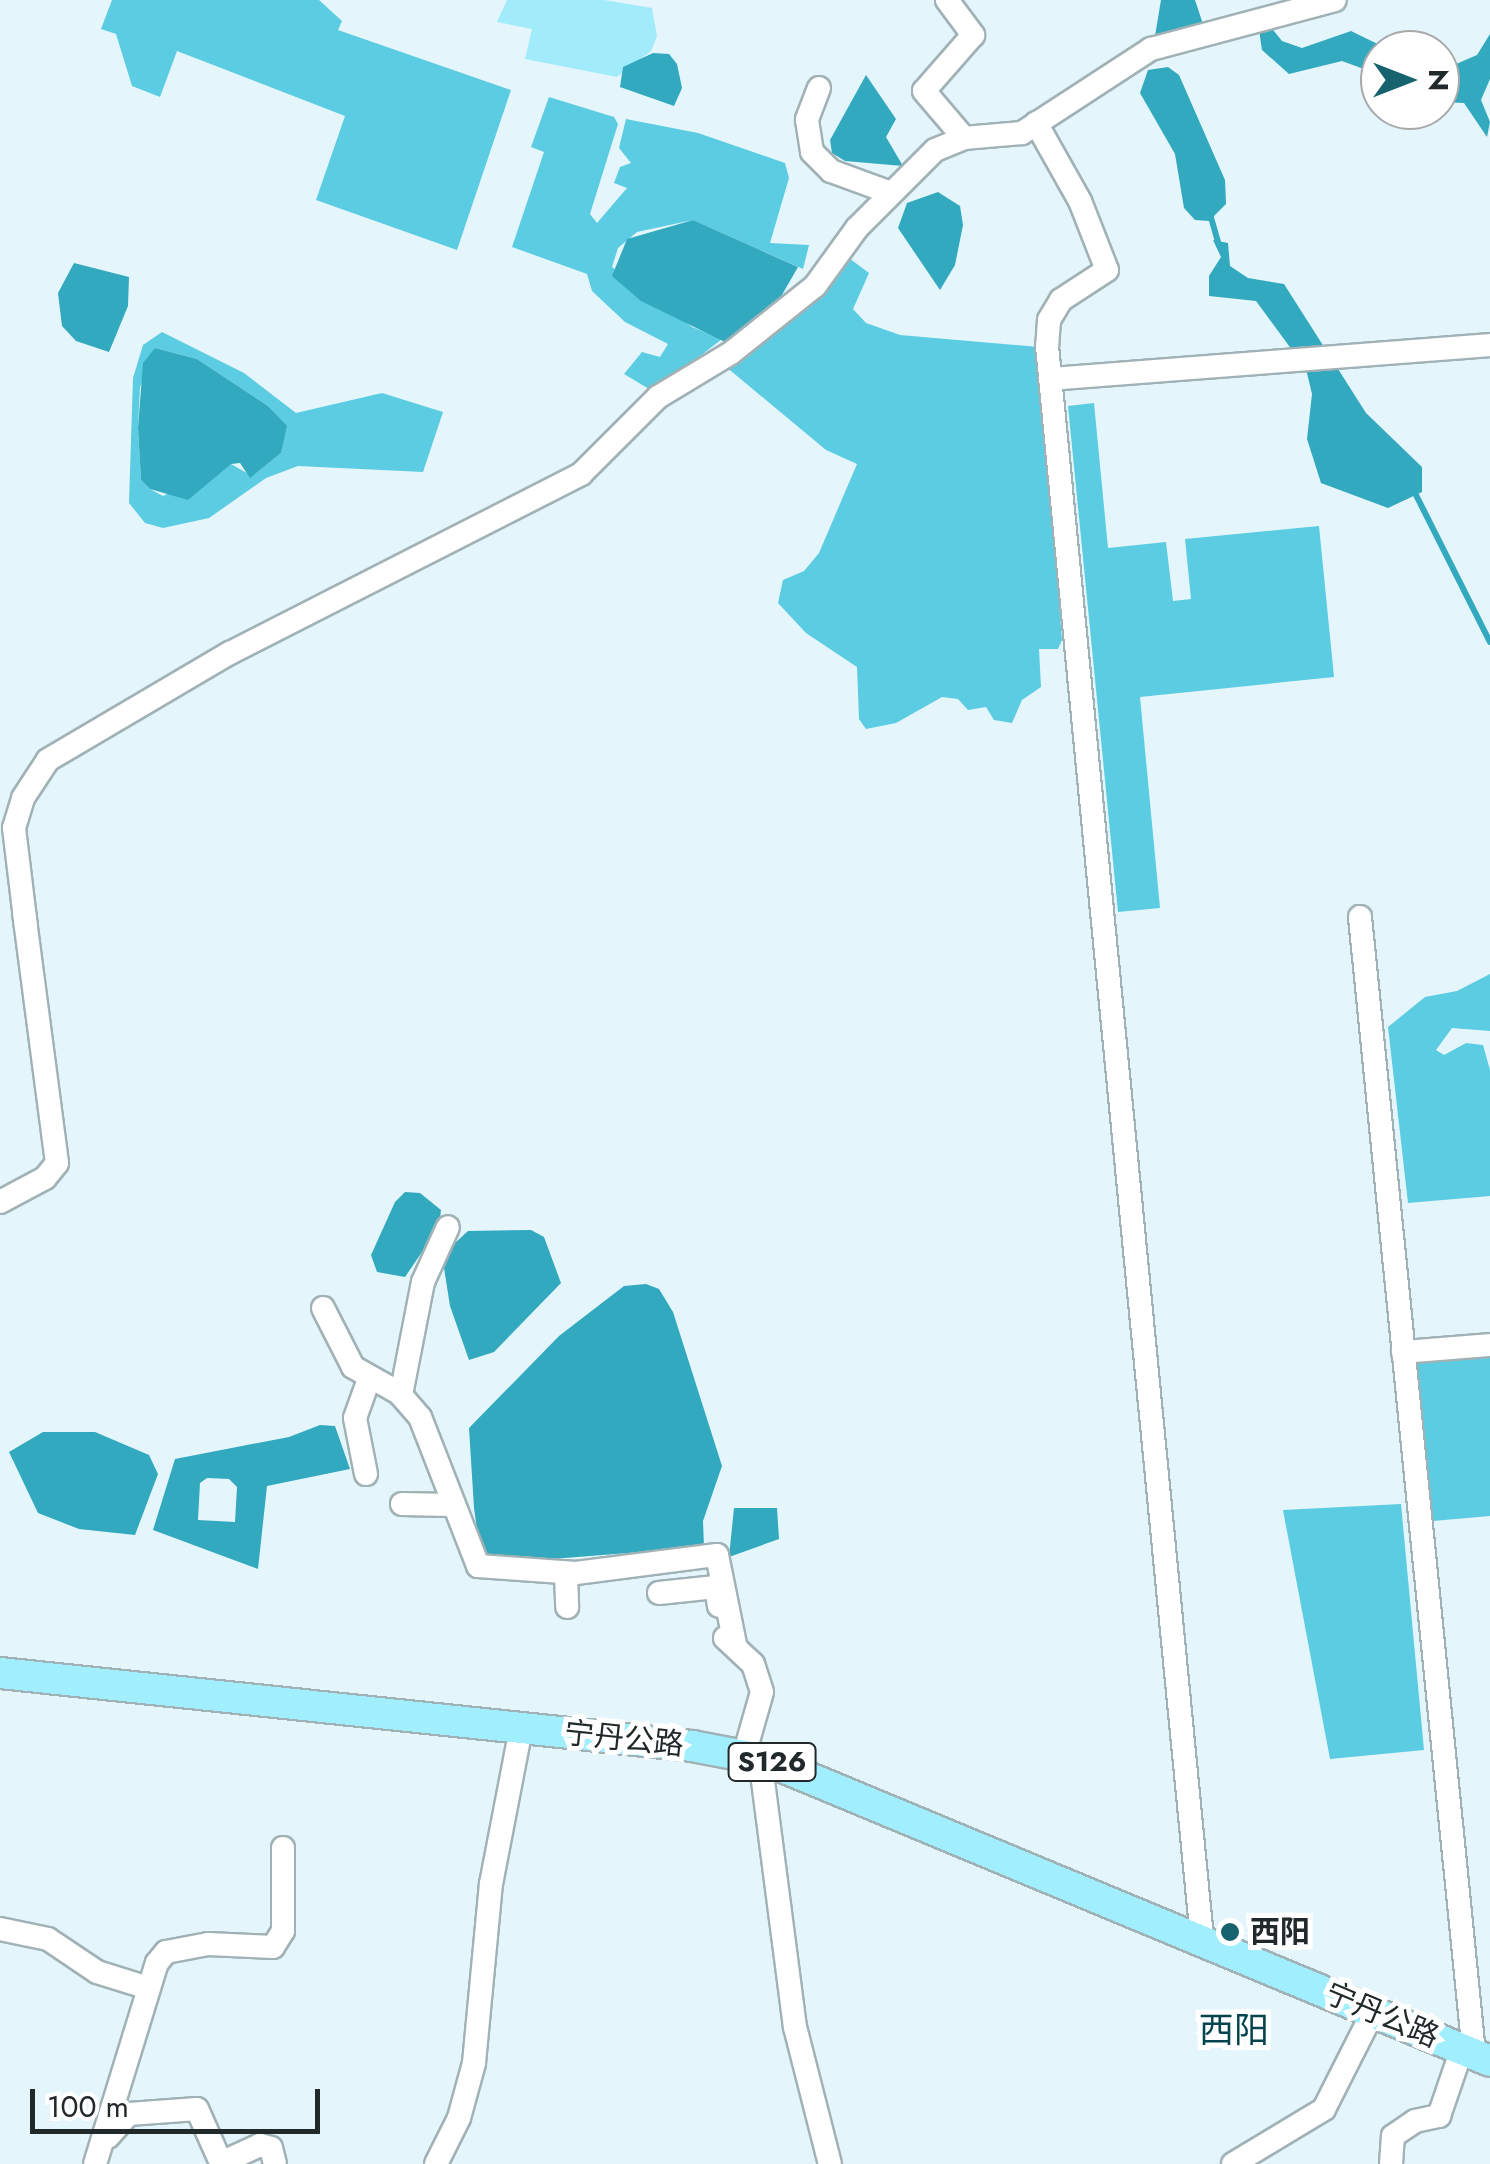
<!DOCTYPE html>
<meta charset="utf-8">
<style>
body{margin:0}
#map{position:relative;width:1490px;height:2164px;overflow:hidden;background:#e4f6fb;font-family:Jost,"Noto Sans SC",sans-serif}
div>[style]{position:absolute}
.green>*{inset:0;background:#a1ebfb}
.forest>*{inset:0;background:#5bcce1}
.water>*{inset:0;background:#32a9be}
.stream>*{height:6px;margin:-3px;padding:0 3px;transform-origin:3px;border-radius:3px;background:#32a9be}
.roads{filter:drop-shadow(2px 0 #a1b2b6) drop-shadow(-2px 0 #a1b2b6) drop-shadow(0 2px #a1b2b6) drop-shadow(0 -2px #a1b2b6)}
.minor>*{height:22px;margin:-11px;padding:0 11px;transform-origin:11px;border-radius:11px;background:#fff}
.major>*{height:30px;margin:-15px;padding:0 15px;transform-origin:15px;border-radius:15px;background:#a1effe}
.dots>*{width:28px;height:28px;translate:-50% -50%;box-sizing:border-box;border:5px solid #fff;border-radius:50%}
span{translate:-50% -50%;white-space:nowrap;text-align:center;line-height:1.15;-webkit-text-stroke:10px #fff;paint-order:stroke}
.shield-label span{padding:2px 8px;background:#fff;border:2px solid;border-radius:8px;-webkit-text-stroke-width:0}
.shield-label{font-size:28px;color:#22292a;font-weight:700}
.street-label{font-size:30px;color:#22292a}
.poi-label{font-size:30px;color:#22292a;font-weight:700}
.left{translate:0 -50%;text-align:left}
.quarter-label{font-size:35px;color:#05444e}
.north{position:absolute;left:1360px;top:30px;width:100px;height:100px;box-sizing:border-box;background:#fff;border:2px solid #a7a9aa;border-radius:50%;rotate:90deg;font-size:28px;font-weight:700;line-height:40px;text-align:center;color:#22292a}
.north::after{content:'';display:block;margin:auto;width:35px;height:45px;background:#17626f;clip-path:polygon(50% 0,100% 100%,50% 72%,0 100%)}
.scale{position:absolute;left:30px;top:2089px;width:290px;height:45px;box-sizing:border-box;border:5px solid #22292a;border-top:0;padding-left:12px;font-size:30px;line-height:35px;white-space:nowrap;color:#22292a;-webkit-text-stroke:8px #fff;paint-order:stroke}
</style>
<div id="map">
<div class="green">
<i style="clip-path:polygon(507px 0,604px 0,652px 8px,657px 36px,651px 51px,617px 77px,525px 59px,532px 29px,497px 22px)"></i>
</div>
<div class="forest">
<i style="clip-path:polygon(112px 0,319px 0,342px 21px,338px 30px,511px 90px,457px 250px,316px 200px,345px 116px,177px 51px,160px 97px,132px 86px,116px 34px,101px 29px)"></i>
<i style="clip-path:polygon(549px 97px,614px 117px,618px 124px,590px 214px,597px 223px,627px 188px,614px 183px,620px 167px,631px 163px,619px 148px,626px 119px,698px 133px,785px 163px,789px 178px,770px 243px,809px 245px,803px 269px,693px 220px,637px 232px,618px 248px,612px 267px,692px 327px,722px 339px,654px 392px,624px 374px,642px 352px,660px 357px,668px 344px,625px 322px,592px 291px,587px 274px,512px 247px,544px 152px,531px 147px)"></i>
<i style="clip-path:polygon(849px 258px,869px 273px,853px 309px,866px 323px,900px 335px,1039px 347px,1062px 640px,1058px 649px,1039px 649px,1041px 687px,1022px 700px,1012px 723px,994px 720px,986px 707px,968px 710px,958px 699px,942px 697px,896px 723px,866px 729px,859px 719px,857px 667px,806px 633px,778px 603px,783px 580px,804px 571px,819px 553px,857px 464px,826px 450px,725px 366px)"></i>
<i style="clip-path:polygon(evenodd,162px 332px,244px 373px,296px 413px,382px 393px,443px 412px,423px 472px,298px 466px,266px 478px,209px 518px,163px 528px,145px 523px,129px 503px,133px 378px,143px 345px,162px 332px,155px 348px,197px 359px,268px 406px,286px 426px,281px 453px,252px 476px,231px 464px,163px 496px,150px 489px,141px 480px,138px 428px,140px 387px,155px 348px)"></i>
<i style="clip-path:polygon(1094px 403px,1108px 548px,1166px 542px,1173px 601px,1191px 599px,1185px 539px,1319px 526px,1334px 677px,1140px 697px,1160px 908px,1118px 912px,1068px 406px)"></i>
<i style="clip-path:polygon(1490px 974px,1490px 1031px,1452px 1028px,1436px 1050px,1444px 1055px,1466px 1043px,1483px 1045px,1490px 1070px,1490px 1196px,1408px 1203px,1388px 1027px,1425px 997px,1457px 991px)"></i>
<i style="clip-path:polygon(1490px 1356px,1490px 1516px,1433px 1521px,1415px 1362px)"></i>
<i style="clip-path:polygon(1401px 1504px,1424px 1750px,1330px 1759px,1283px 1510px)"></i>
</div>
<div class="water">
<i style="clip-path:polygon(1161px 0,1195px 0,1204px 27px,1155px 36px)"></i>
<i style="clip-path:polygon(1270px 26px,1282px 41px,1302px 48px,1351px 31px,1390px 50px,1380px 50px,1380px 75px,1342px 61px,1289px 74px,1262px 50px,1259px 30px)"></i>
<i style="clip-path:polygon(1490px 34px,1490px 79px,1481px 100px,1490px 122px,1487px 137px,1464px 103px,1440px 102px,1440px 71px,1477px 55px)"></i>
<i style="clip-path:polygon(653px 53px,669px 54px,677px 64px,682px 88px,674px 106px,620px 87px,623px 67px)"></i>
<i style="clip-path:polygon(1168px 67px,1179px 75px,1225px 180px,1226px 204px,1209px 221px,1195px 220px,1184px 208px,1175px 154px,1140px 93px,1148px 70px)"></i>
<i style="clip-path:polygon(866px 75px,896px 119px,886px 137px,903px 166px,845px 161px,832px 153px,830px 140px)"></i>
<i style="clip-path:polygon(938px 192px,960px 206px,963px 225px,955px 265px,940px 290px,898px 228px,907px 203px)"></i>
<i style="clip-path:polygon(693px 220px,798px 267px,779px 300px,727px 343px,641px 301px,612px 276px,627px 239px)"></i>
<i style="clip-path:polygon(1213px 240px,1228px 243px,1230px 266px,1248px 278px,1284px 284px,1366px 413px,1422px 467px,1422px 492px,1388px 508px,1321px 483px,1307px 439px,1312px 394px,1306px 369px,1256px 301px,1209px 296px,1209px 276px,1221px 257px)"></i>
<i style="clip-path:polygon(74px 263px,129px 277px,128px 306px,109px 352px,76px 341px,62px 326px,58px 293px)"></i>
<i style="clip-path:polygon(155px 348px,197px 359px,268px 406px,287px 426px,281px 453px,250px 478px,240px 463px,231px 464px,188px 500px,150px 489px,141px 480px,138px 428px,143px 363px)"></i>
<i style="clip-path:polygon(420px 1193px,441px 1210px,439px 1227px,405px 1277px,377px 1272px,371px 1255px,395px 1202px,405px 1192px)"></i>
<i style="clip-path:polygon(531px 1230px,544px 1237px,561px 1283px,494px 1352px,469px 1360px,450px 1306px,442px 1255px,468px 1231px)"></i>
<i style="clip-path:polygon(646px 1284px,659px 1289px,673px 1312px,722px 1466px,703px 1521px,704px 1547px,490px 1564px,480px 1550px,474px 1508px,469px 1428px,559px 1336px,624px 1286px)"></i>
<i style="clip-path:polygon(evenodd,320px 1425px,335px 1426px,350px 1469px,267px 1486px,258px 1569px,153px 1530px,175px 1459px,289px 1437px,320px 1425px,207px 1478px,229px 1479px,237px 1487px,235px 1522px,198px 1520px,200px 1483px,207px 1478px)"></i>
<i style="clip-path:polygon(43px 1432px,95px 1432px,149px 1455px,158px 1474px,135px 1535px,79px 1529px,38px 1513px,9px 1452px)"></i>
<i style="clip-path:polygon(734px 1508px,777px 1508px,779px 1539px,729px 1557px)"></i>
</div>
<div class="stream">
<i style="left:1210px;top:214px;width:32px;rotate:74deg"></i>
<i style="left:1414px;top:491px;width:169px;rotate:63.3deg"></i>
</div>
<div class="roads">
<div class="minor">
<i style="left:947px;top:0;width:44px;rotate:53.4deg"></i>
<i style="left:973px;top:35px;width:74px;rotate:131.2deg"></i>
<i style="left:924px;top:91px;width:62px;rotate:49.6deg"></i>
<i style="left:819px;top:88px;width:34px;rotate:111deg"></i>
<i style="left:807px;top:120px;width:32px;rotate:81deg"></i>
<i style="left:812px;top:152px;width:27px;rotate:45deg"></i>
<i style="left:831px;top:171px;width:64px;rotate:20.1deg"></i>
<i style="left:1036px;top:123px;width:90px;rotate:60.6deg"></i>
<i style="left:1080px;top:201px;width:74px;rotate:68.6deg"></i>
<i style="left:1107px;top:270px;width:55px;rotate:146.9deg"></i>
<i style="left:1061px;top:300px;width:23px;rotate:121deg"></i>
<i style="left:1049px;top:320px;width:26px;rotate:94deg"></i>
<i style="left:1047px;top:346px;width:1601px;rotate:84.44deg"></i>
<i style="left:1050px;top:379px;width:441px;rotate:-4.4deg"></i>
<i style="left:1360px;top:917px;width:1143px;rotate:84.27deg"></i>
<i style="left:26px;top:927px;width:100px;rotate:-96.9deg"></i>
<i style="left:14px;top:828px;width:31px;rotate:-73deg"></i>
<i style="left:23px;top:798px;width:45px;rotate:-56.7deg"></i>
<i style="left:48px;top:760px;width:211px;rotate:-30.5deg"></i>
<i style="left:230px;top:653px;width:394px;rotate:-27deg"></i>
<i style="left:581px;top:474px;width:109px;rotate:-45deg"></i>
<i style="left:658px;top:397px;width:85px;rotate:-31.1deg"></i>
<i style="left:731px;top:353px;width:107px;rotate:-38.6deg"></i>
<i style="left:815px;top:286px;width:72px;rotate:-54.1deg"></i>
<i style="left:857px;top:228px;width:110px;rotate:-45deg"></i>
<i style="left:935px;top:150px;width:31px;rotate:-22deg"></i>
<i style="left:964px;top:138px;width:58px;rotate:-4.9deg"></i>
<i style="left:1022px;top:133px;width:154px;rotate:-33.1deg"></i>
<i style="left:1151px;top:49px;width:190px;rotate:-14.9deg"></i>
<i style="left:0;top:1202px;width:51px;rotate:-28.1deg"></i>
<i style="left:45px;top:1178px;width:19px;rotate:-51deg"></i>
<i style="left:57px;top:1163px;width:251px;rotate:-97.5deg"></i>
<i style="left:323px;top:1308px;width:66px;rotate:63deg"></i>
<i style="left:353px;top:1367px;width:53px;rotate:29.5deg"></i>
<i style="left:399px;top:1393px;width:32px;rotate:49deg"></i>
<i style="left:420px;top:1417px;width:160px;rotate:68.7deg"></i>
<i style="left:478px;top:1566px;width:98px;rotate:4.1deg"></i>
<i style="left:576px;top:1573px;width:142px;rotate:-7.3deg"></i>
<i style="left:717px;top:1555px;width:91px;rotate:78.6deg"></i>
<i style="left:1403px;top:1352px;width:87px;rotate:-4.6deg"></i>
<i style="left:401px;top:1395px;width:115px;rotate:-79deg"></i>
<i style="left:423px;top:1282px;width:60px;rotate:-65.6deg"></i>
<i style="left:366px;top:1474px;width:57px;rotate:-101.1deg"></i>
<i style="left:355px;top:1418px;width:41px;rotate:-70.3deg"></i>
<i style="left:402px;top:1504px;width:48px;rotate:1.2deg"></i>
<i style="left:566px;top:1573px;width:34px;rotate:88deg"></i>
<i style="left:659px;top:1593px;width:57px;rotate:-6deg"></i>
<i style="left:716px;top:1587px;width:19px;rotate:81deg"></i>
<i style="left:725px;top:1638px;width:38px;rotate:43deg"></i>
<i style="left:753px;top:1664px;width:29px;rotate:72deg"></i>
<i style="left:762px;top:1692px;width:66px;rotate:105.9deg"></i>
<i style="left:760px;top:1758px;width:271px;rotate:82.6deg"></i>
<i style="left:795px;top:2027px;width:141px;rotate:75.7deg"></i>
<i style="left:0;top:1929px;width:49px;rotate:11.8deg"></i>
<i style="left:48px;top:1939px;width:59px;rotate:34deg"></i>
<i style="left:97px;top:1972px;width:53px;rotate:17.4deg"></i>
<i style="left:108px;top:2137px;width:31px;rotate:-48deg"></i>
<i style="left:129px;top:2114px;width:68px;rotate:-4.2deg"></i>
<i style="left:197px;top:2109px;width:59px;rotate:66deg"></i>
<i style="left:221px;top:2163px;width:43px;rotate:-24.8deg"></i>
<i style="left:260px;top:2145px;width:11px;rotate:15deg"></i>
<i style="left:271px;top:2148px;width:16px;rotate:76deg"></i>
<i style="left:95px;top:2164px;width:210px;rotate:-72.9deg"></i>
<i style="left:157px;top:1963px;width:14px;rotate:-51deg"></i>
<i style="left:166px;top:1952px;width:43px;rotate:-10.8deg"></i>
<i style="left:208px;top:1944px;width:65px;rotate:2.6deg"></i>
<i style="left:273px;top:1947px;width:19px;rotate:-58deg"></i>
<i style="left:283px;top:1931px;width:83px;rotate:-90deg"></i>
<i style="left:436px;top:2164px;width:51px;rotate:-63.4deg"></i>
<i style="left:459px;top:2118px;width:57px;rotate:-74.7deg"></i>
<i style="left:474px;top:2063px;width:180px;rotate:-84.6deg"></i>
<i style="left:491px;top:1884px;width:159px;rotate:-79.1deg"></i>
<i style="left:1233px;top:2164px;width:106px;rotate:-31.1deg"></i>
<i style="left:1324px;top:2109px;width:109px;rotate:-63.2deg"></i>
<i style="left:1391px;top:2164px;width:28px;rotate:-86deg"></i>
<i style="left:1393px;top:2136px;width:27px;rotate:-34deg"></i>
<i style="left:1415px;top:2121px;width:25px;rotate:-12deg"></i>
<i style="left:1439px;top:2116px;width:71px;rotate:-71.1deg"></i>
</div>
<div class="major">
<i style="left:0;top:1673px;width:696px;rotate:6.02deg"></i>
<i style="left:692px;top:1746px;width:75px;rotate:10.7deg"></i>
<i style="left:766px;top:1760px;width:784px;rotate:22.57deg"></i>
</div>
</div>
<div class="dots">
<i style="left:1230px;top:1932px;background:#17626f"></i>
</div>
<div class="shield-label">
<span style="left:772px;top:1762px">S126</span>
</div>
<div class="street-label">
<span style="left:624px;top:1739px;rotate:6deg">宁丹公路</span>
<span style="left:1382px;top:2015px;rotate:23deg">宁丹公路</span>
</div>
<div class="poi-label">
<span class="left" style="left:1250px;top:1932px">西阳</span>
</div>
<div class="quarter-label">
<span style="left:1234px;top:2030px">西阳</span>
</div>
<div class="north">N</div>
<div class="scale">100 m</div>
</div>
